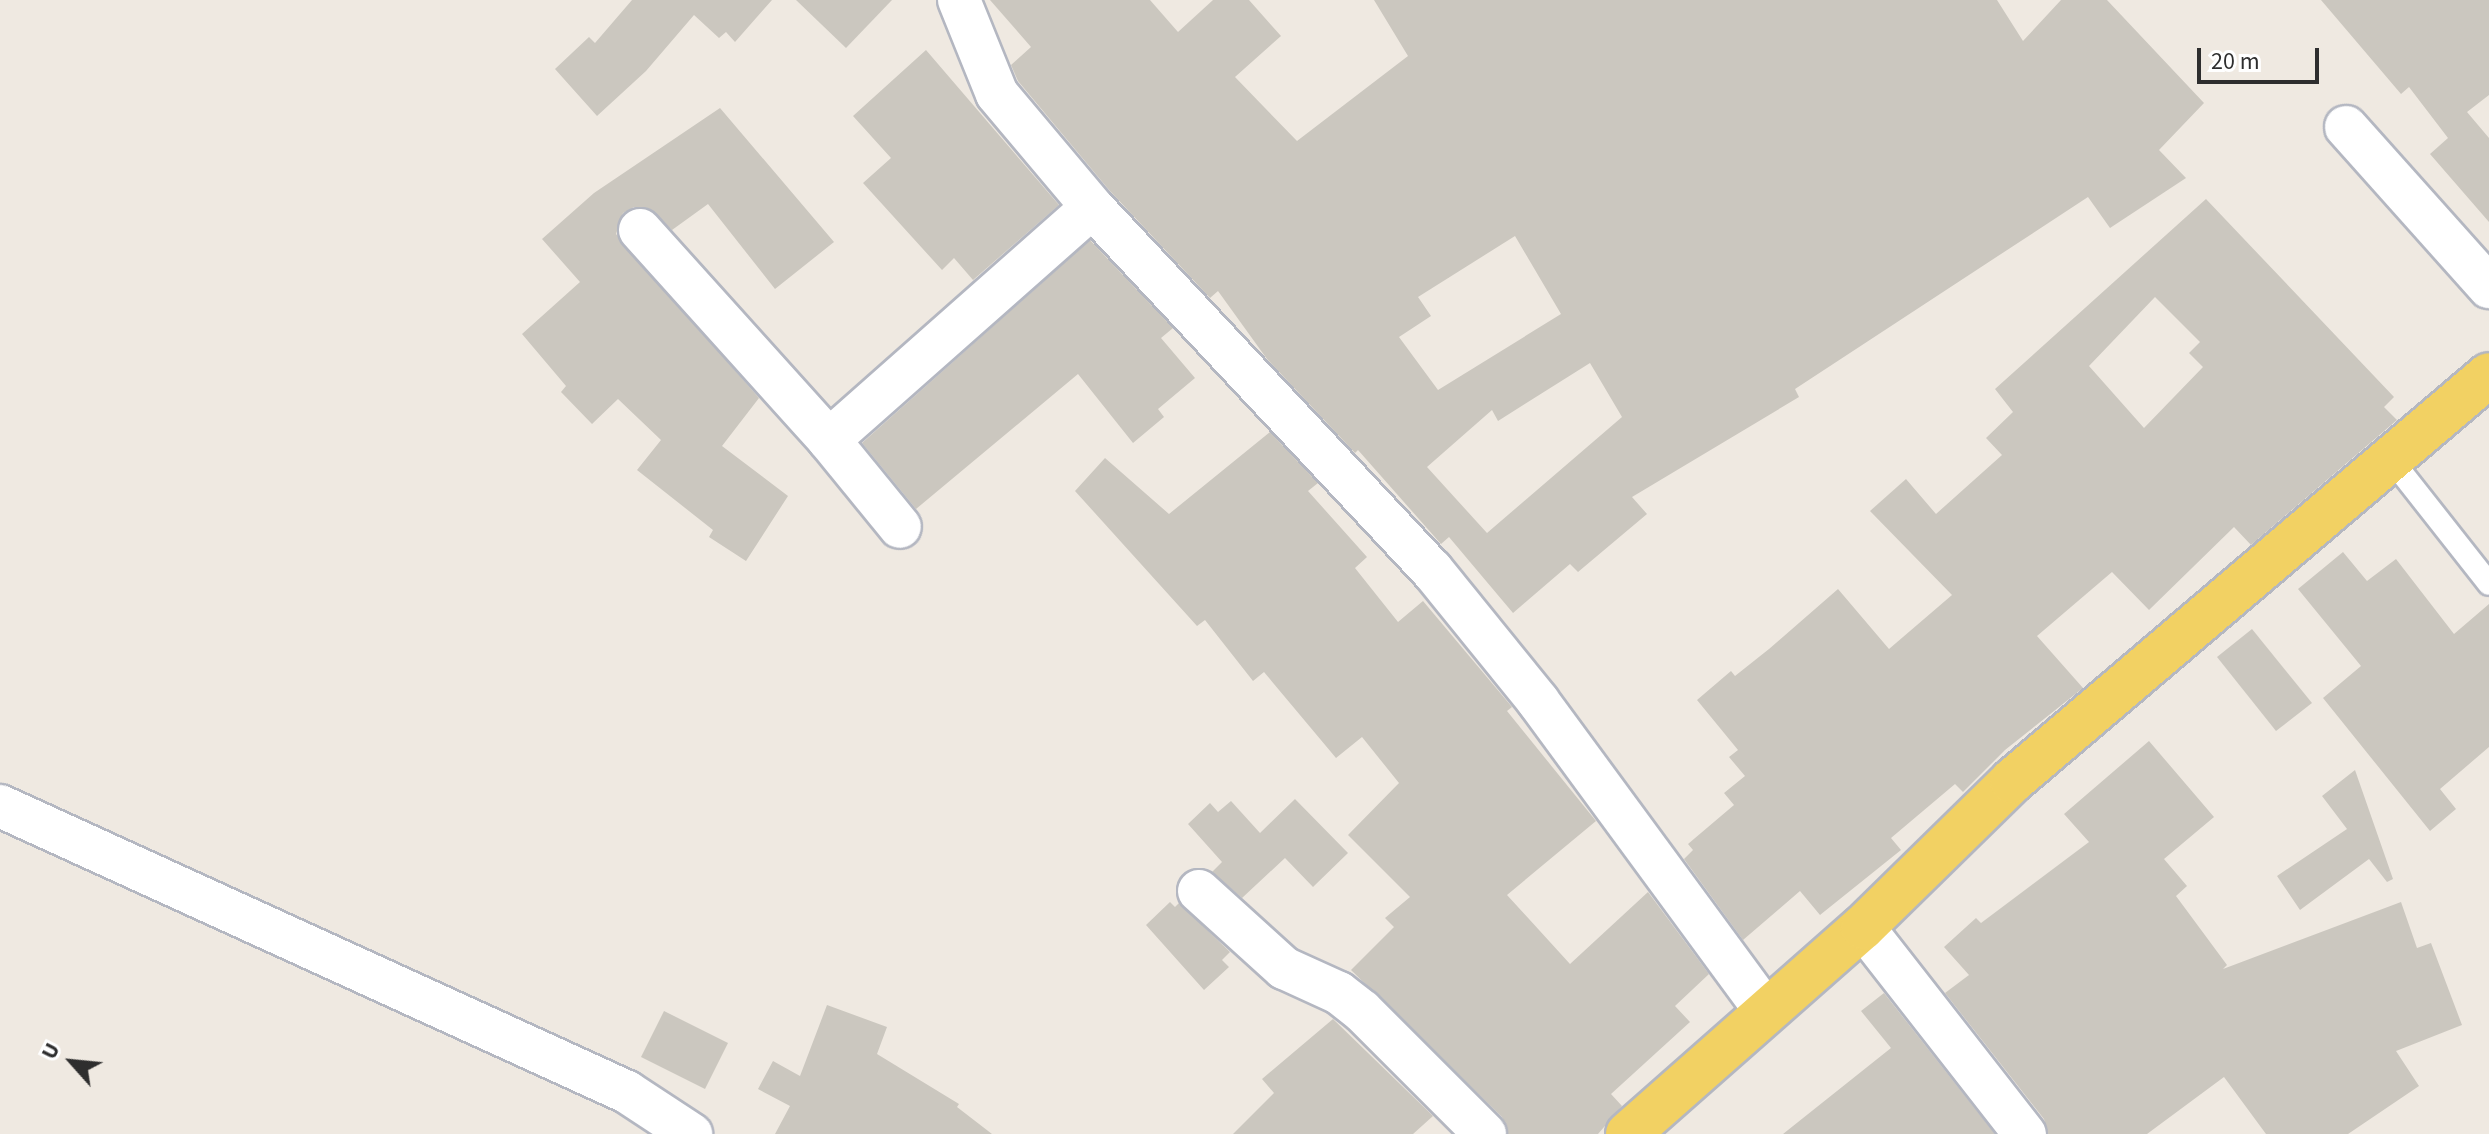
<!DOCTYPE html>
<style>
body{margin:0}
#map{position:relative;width:2489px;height:1134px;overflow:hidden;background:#efe9e1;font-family:"Source Sans 3",sans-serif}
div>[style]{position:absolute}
.building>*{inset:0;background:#cbc7bf}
.roads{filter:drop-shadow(2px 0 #b4b7c1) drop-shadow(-2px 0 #b4b7c1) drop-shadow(0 2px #b4b7c1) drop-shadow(0 -2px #b4b7c1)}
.service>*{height:22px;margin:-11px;padding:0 11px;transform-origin:11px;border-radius:11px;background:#fff}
.minor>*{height:42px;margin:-21px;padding:0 21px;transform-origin:21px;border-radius:21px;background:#fff}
.primary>*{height:44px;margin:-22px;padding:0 22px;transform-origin:22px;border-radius:22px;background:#f2d163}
span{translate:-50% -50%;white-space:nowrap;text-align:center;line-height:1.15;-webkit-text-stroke:6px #fff;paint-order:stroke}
.north{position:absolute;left:32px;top:1022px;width:80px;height:80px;-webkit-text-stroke:6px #fff;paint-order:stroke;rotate:297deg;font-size:22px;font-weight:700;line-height:32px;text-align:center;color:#2e2e2e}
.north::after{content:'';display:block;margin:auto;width:28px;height:36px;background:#2e2e2e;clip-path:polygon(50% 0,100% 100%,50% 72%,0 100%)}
.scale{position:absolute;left:2197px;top:48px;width:122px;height:36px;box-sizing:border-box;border:4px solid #2e2e2e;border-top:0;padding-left:10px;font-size:24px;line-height:28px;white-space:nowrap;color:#2e2e2e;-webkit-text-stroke:6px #fff;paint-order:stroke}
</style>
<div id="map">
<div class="building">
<i style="clip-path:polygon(632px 0,772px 0,735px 42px,726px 32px,719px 38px,694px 15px,646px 71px,597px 116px,555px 69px,589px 37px,595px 43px)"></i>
<i style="clip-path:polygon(796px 0,892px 0,846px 48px)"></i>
<i style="clip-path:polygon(evenodd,990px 0,1150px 0,1178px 32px,1213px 0,1249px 0,1281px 36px,1235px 77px,1297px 141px,1408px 56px,1374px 0,1997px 0,2023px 41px,2061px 0,2107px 0,2204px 103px,2159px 150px,2186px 178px,2110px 228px,2088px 197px,1795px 389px,1799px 397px,1632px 497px,1647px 514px,1578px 572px,1570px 564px,1513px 613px,1449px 537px,1441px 544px,1358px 450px,1355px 453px,1267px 359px,1218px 291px,1210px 298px,1110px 191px,1018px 81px,1011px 65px,1031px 47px,990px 0,1515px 236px,1561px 314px,1438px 390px,1399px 337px,1431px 316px,1418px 297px,1515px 236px,990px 0,1590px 363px,1622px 417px,1487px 533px,1427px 467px,1492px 410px,1498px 421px,1590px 363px)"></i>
<i style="clip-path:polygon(2321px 0,2489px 0,2489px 95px,2467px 112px,2489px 138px,2489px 222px,2430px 154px,2448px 138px,2409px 87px,2401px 94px)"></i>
<i style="clip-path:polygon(926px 50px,1059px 205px,973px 280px,954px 258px,942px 270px,863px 183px,891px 158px,853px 116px)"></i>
<i style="clip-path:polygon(720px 108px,834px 242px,775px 289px,708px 204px,672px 230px,648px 208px,634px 207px,623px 213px,616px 234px,759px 398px,722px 446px,788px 496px,746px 561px,709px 537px,713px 530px,637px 470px,661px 440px,618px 399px,592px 424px,561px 392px,566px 386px,522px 334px,580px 282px,542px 239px,594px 193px)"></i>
<i style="clip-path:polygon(evenodd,2206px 199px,2394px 397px,2384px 407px,2397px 420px,2251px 545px,2234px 527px,2149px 610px,2112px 572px,2037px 636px,2083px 688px,2005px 750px,1963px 792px,1955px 784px,1891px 838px,1901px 850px,1820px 915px,1800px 891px,1743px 940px,1684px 859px,1693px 850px,1688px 844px,1734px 805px,1724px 793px,1745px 776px,1729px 757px,1738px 750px,1697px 700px,1731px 671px,1735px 676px,1769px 649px,1838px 589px,1889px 649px,1952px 595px,1870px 511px,1906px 479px,1936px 514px,2002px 455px,1986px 438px,2013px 412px,1995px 389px,2206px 199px,2155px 297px,2200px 342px,2189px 353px,2203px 367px,2144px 428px,2089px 366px,2155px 297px)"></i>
<i style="clip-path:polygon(1090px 240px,1173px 328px,1161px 338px,1195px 378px,1158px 409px,1164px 417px,1133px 443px,1078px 374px,916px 509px,862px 443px)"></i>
<i style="clip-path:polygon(1270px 432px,1318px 483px,1308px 491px,1367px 557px,1355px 568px,1398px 622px,1423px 601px,1512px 707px,1507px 711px,1596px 821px,1507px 895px,1570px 964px,1648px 892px,1709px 974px,1675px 1006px,1690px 1022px,1611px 1094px,1622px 1106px,1598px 1134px,1508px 1134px,1502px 1117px,1351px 970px,1394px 927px,1385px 918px,1410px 897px,1348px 835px,1399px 783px,1362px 737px,1336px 758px,1264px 672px,1253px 681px,1205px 620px,1197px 626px,1075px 491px,1105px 458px,1169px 514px)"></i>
<i style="clip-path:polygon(2343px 552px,2367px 581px,2396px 559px,2454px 634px,2489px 604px,2489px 747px,2440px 789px,2456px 809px,2430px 831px,2323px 698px,2361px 666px,2298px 589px)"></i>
<i style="clip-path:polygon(2252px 629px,2312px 703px,2276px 731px,2217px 657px)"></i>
<i style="clip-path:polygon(2149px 741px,2214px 817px,2164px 859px,2187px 886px,2176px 896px,2227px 965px,2223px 969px,2401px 902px,2417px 948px,2431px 943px,2462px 1025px,2396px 1051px,2419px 1086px,2348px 1134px,2266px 1134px,2224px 1077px,2147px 1134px,2048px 1134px,2044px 1119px,1945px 993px,1969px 975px,1944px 947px,1976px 918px,1981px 923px,2089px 842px,2064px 814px)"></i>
<i style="clip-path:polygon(2355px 770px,2393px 879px,2387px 882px,2369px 859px,2300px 910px,2277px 876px,2347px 829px,2322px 796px)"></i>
<i style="clip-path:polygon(1295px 799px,1348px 853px,1313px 887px,1285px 858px,1242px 898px,1212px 872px,1222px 862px,1188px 824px,1210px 803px,1218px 812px,1231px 801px,1260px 833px)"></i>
<i style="clip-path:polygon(1170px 902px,1175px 907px,1179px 903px,1230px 952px,1222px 960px,1229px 967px,1204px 990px,1146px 925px)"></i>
<i style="clip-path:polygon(1884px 993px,1995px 1134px,1783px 1134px,1891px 1048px,1861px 1011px)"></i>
<i style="clip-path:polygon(827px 1005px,887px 1027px,877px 1054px,959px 1104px,957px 1107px,992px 1134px,775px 1134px,790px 1106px,758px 1089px,773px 1061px,800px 1076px)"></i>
<i style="clip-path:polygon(664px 1011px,728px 1043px,705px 1089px,641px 1057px)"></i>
<i style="clip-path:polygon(1333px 1019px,1433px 1116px,1413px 1134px,1233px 1134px,1274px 1093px,1262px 1079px)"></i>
</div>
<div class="roads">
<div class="service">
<i style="left:2390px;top:458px;width:160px;rotate:51.8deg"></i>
</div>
<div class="minor">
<i style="left:959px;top:0;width:101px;rotate:68deg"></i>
<i style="left:997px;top:94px;width:148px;rotate:49.9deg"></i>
<i style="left:1092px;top:207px;width:497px;rotate:46.9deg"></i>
<i style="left:1432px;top:570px;width:169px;rotate:51deg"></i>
<i style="left:1538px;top:701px;width:385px;rotate:53.7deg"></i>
<i style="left:2346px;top:127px;width:215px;rotate:48.2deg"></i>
<i style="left:640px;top:230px;width:283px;rotate:48deg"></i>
<i style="left:829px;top:440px;width:351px;rotate:-41.5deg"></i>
<i style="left:829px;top:440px;width:112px;rotate:50.8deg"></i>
<i style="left:0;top:806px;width:689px;rotate:24.52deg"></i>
<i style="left:627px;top:1092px;width:77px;rotate:33.3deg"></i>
<i style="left:1199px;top:891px;width:115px;rotate:42.2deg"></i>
<i style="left:1284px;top:968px;width:60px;rotate:24.4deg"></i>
<i style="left:1339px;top:993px;width:29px;rotate:38deg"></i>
<i style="left:1362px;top:1011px;width:174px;rotate:45deg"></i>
<i style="left:1863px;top:927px;width:263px;rotate:52deg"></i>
</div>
<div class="primary">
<i style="left:1628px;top:1134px;width:313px;rotate:-41.4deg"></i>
<i style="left:1863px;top:927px;width:209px;rotate:-44.4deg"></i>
<i style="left:2012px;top:781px;width:626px;rotate:-40.4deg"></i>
</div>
</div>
<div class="north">U</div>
<div class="scale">20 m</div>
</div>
